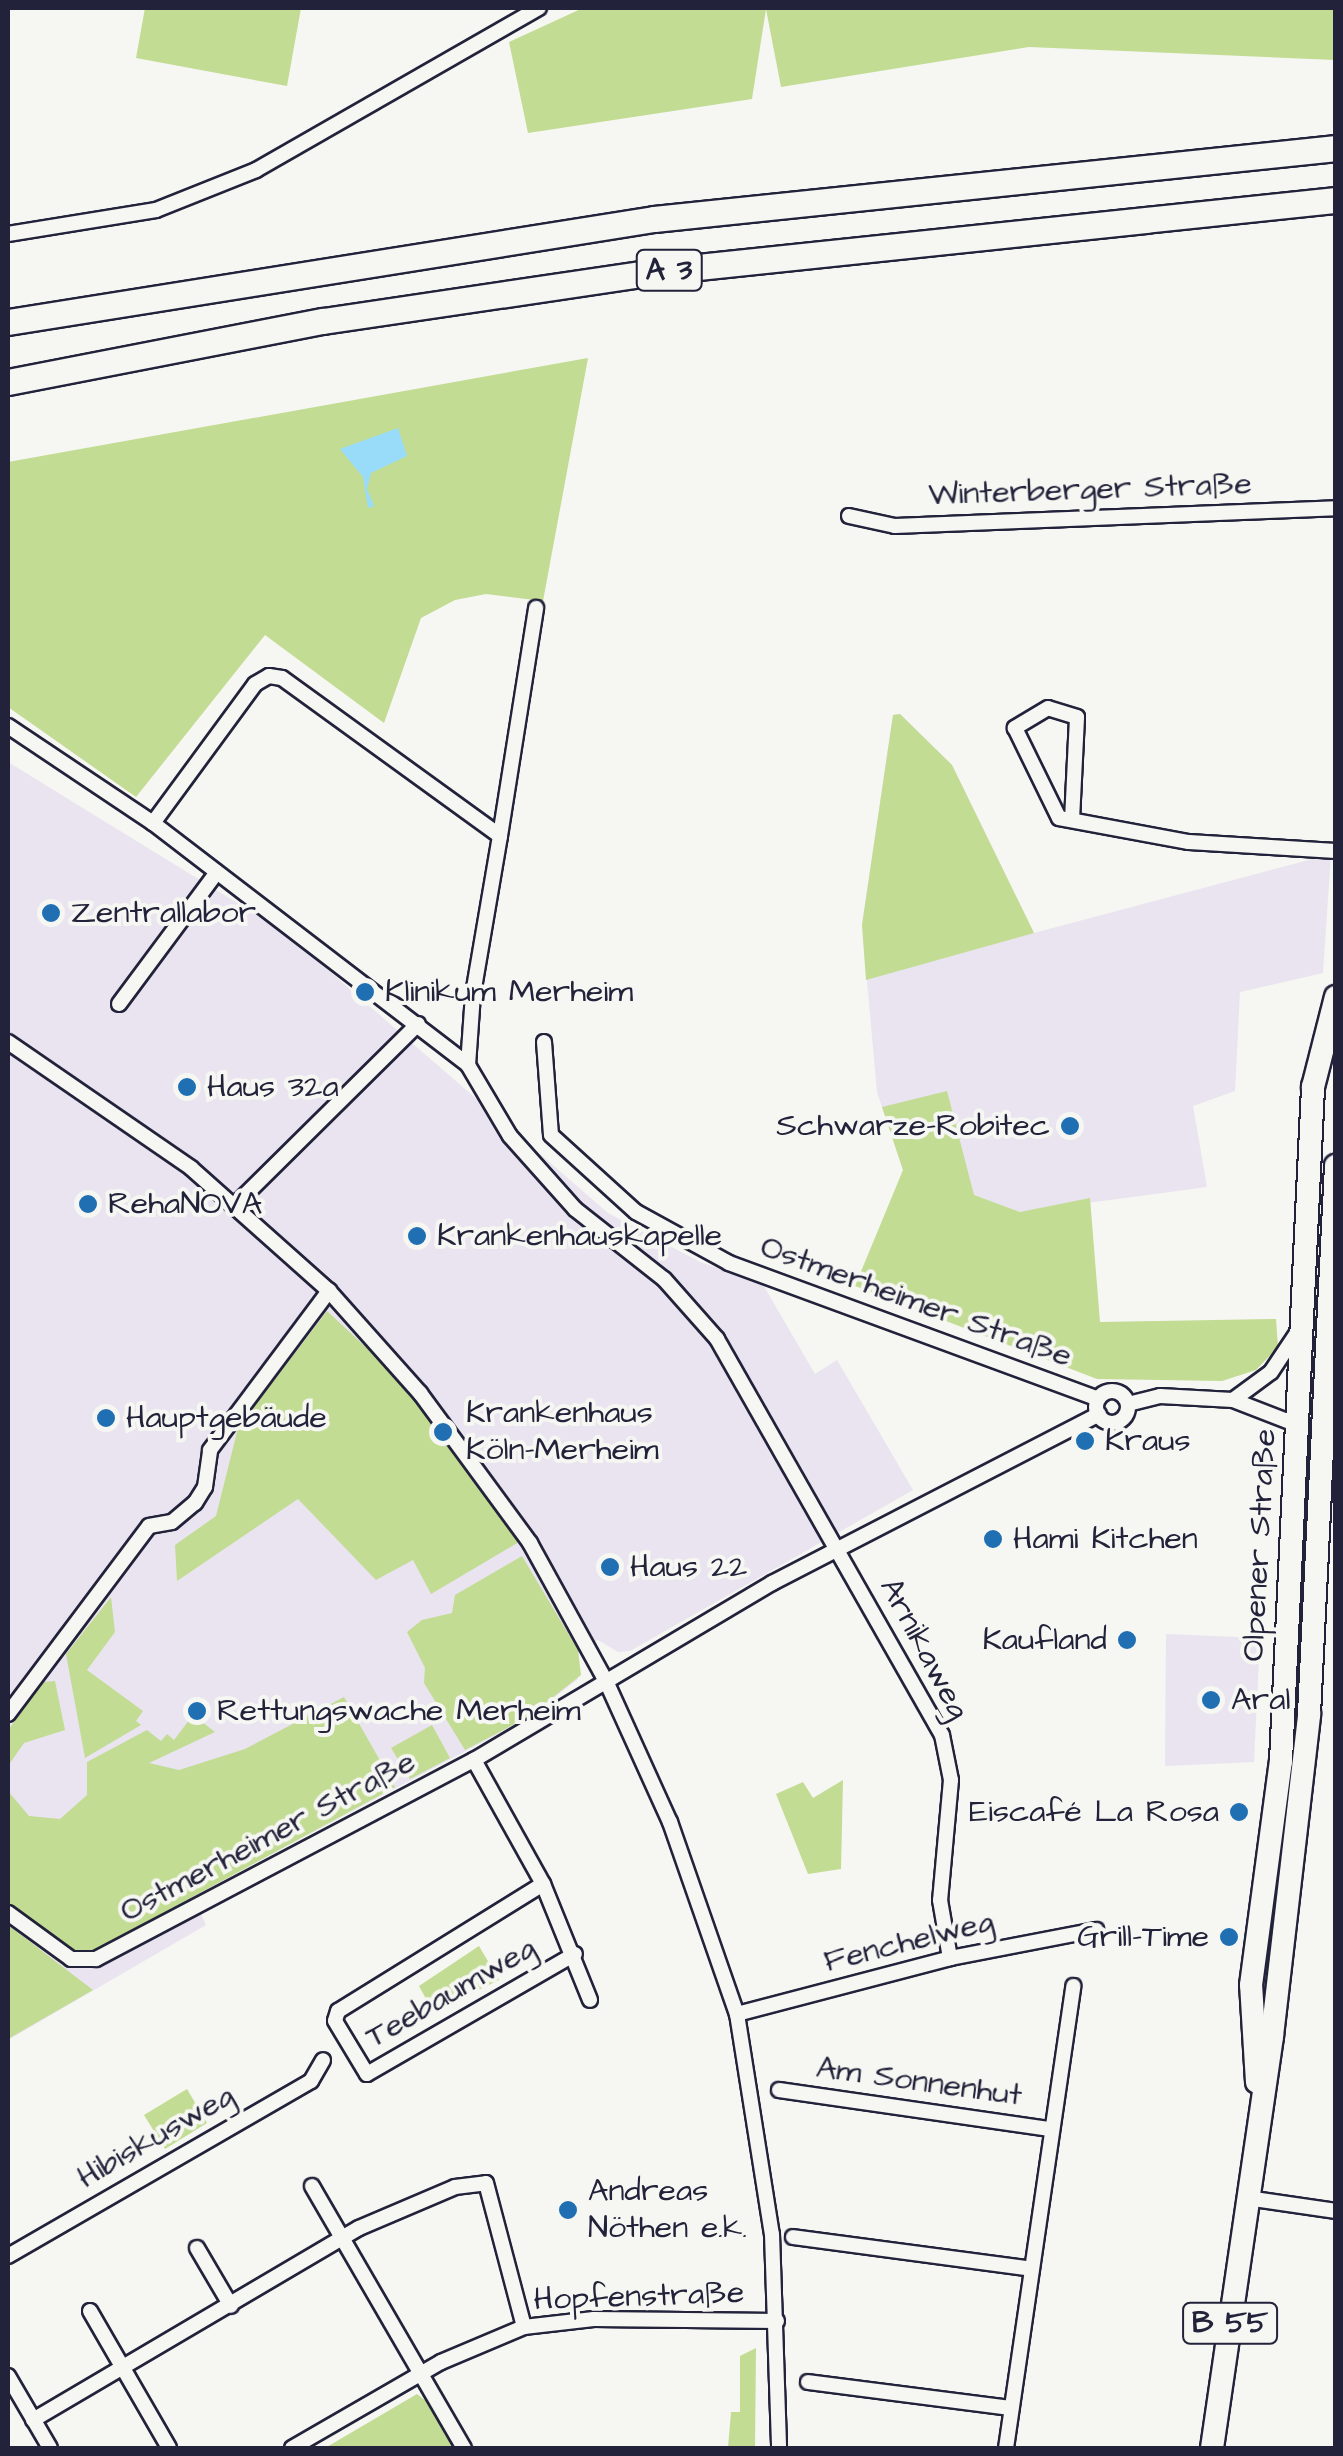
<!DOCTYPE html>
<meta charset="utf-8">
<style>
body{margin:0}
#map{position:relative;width:1343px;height:2456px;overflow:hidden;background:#f6f6f2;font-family:"Architects Daughter",sans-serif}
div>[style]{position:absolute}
.built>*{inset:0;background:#e9e4ef}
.green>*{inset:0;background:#c2dc93}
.water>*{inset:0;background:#98dcfa}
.roads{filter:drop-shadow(2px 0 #22223b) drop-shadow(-2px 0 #22223b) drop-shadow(0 2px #22223b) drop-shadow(0 -2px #22223b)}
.minor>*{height:14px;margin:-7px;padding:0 7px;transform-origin:7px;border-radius:7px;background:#f6f6f2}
.minor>.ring{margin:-7px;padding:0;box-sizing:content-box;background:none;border:14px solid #f6f6f2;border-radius:50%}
.primary>*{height:22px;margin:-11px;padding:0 11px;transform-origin:11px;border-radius:11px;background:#f6f6f2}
.motorway>*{height:25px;margin:-12.5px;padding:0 12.5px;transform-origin:12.5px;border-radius:12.5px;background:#f6f6f2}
.dots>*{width:28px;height:28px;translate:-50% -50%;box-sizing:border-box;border:5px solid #f6f6f2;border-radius:50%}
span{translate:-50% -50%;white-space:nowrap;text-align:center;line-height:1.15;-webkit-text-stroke:8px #f6f6f2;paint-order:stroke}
.shield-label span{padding:2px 8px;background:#f6f6f2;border:2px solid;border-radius:8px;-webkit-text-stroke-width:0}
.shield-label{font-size:30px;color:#22223b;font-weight:700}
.street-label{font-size:32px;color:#22223b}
.poi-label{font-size:32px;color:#22223b}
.left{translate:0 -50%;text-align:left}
.right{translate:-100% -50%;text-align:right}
.frame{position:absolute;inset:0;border:10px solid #22223b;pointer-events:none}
</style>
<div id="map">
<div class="built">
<i style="clip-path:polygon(900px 714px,952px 765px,1034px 933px,1331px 854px,1323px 973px,1240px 992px,1235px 1091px,1193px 1106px,1207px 1187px,1020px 1212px,903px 1170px,877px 1092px,862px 925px,893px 715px)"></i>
<i style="clip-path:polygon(8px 762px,283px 931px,608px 1213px,700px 1262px,762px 1283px,815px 1374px,837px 1360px,913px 1490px,630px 1651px,618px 1652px,598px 1640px,579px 1650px,578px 1679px,528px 1718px,193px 1896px,206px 1925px,8px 2040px)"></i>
<i style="clip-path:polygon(1166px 1634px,1260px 1638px,1254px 1762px,1165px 1766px)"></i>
</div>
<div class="green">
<i style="clip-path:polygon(145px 8px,301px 8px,287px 86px,136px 58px)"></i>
<i style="clip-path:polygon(583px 8px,1335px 8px,1335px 60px,1029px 47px,781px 87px,766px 9px,752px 99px,528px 133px,509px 42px)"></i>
<i style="clip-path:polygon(588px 358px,543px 601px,486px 594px,455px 600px,421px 618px,384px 723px,265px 635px,136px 797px,8px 707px,8px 462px)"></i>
<i style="clip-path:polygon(900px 714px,952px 765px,1034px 933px,866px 980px,862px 925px,893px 715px)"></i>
<i style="clip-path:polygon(947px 1091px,974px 1195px,1020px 1212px,1090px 1198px,1100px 1322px,1276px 1319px,1278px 1347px,1256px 1370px,1222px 1381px,1097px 1379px,855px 1286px,903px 1170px,882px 1107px)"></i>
<i style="clip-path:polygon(327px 1311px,384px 1364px,443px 1435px,519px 1542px,431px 1594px,413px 1560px,376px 1580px,298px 1499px,177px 1581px,175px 1545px,216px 1516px,238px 1428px)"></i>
<i style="clip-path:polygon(522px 1556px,578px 1650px,581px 1675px,528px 1717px,465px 1750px,424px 1683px,425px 1668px,407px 1632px,422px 1620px,452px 1613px,455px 1595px)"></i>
<i style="clip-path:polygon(111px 1597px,115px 1632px,87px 1670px,143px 1711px,136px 1721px,141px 1725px,85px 1758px,66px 1654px)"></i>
<i style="clip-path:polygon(55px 1681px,65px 1730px,24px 1743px,8px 1766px,8px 1730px,44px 1682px)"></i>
<i style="clip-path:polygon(344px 1697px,395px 1787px,91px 1952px,69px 1949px,8px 1903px,8px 1791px,29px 1816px,60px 1819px,87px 1795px,87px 1762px,147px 1730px,161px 1741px,167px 1734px,174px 1740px,193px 1715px,215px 1732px,149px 1763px,179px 1770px,245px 1749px)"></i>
<i style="clip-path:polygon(432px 1725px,450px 1758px,410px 1779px,391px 1748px)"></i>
<i style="clip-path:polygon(843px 1780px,841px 1869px,808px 1874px,776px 1794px,803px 1782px,813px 1798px)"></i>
<i style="clip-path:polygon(8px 1925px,93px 1990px,8px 2039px)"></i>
<i style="clip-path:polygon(479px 1946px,499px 1980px,433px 2012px,419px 1986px)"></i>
<i style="clip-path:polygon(187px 2089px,207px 2123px,165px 2149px,144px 2115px)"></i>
<i style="clip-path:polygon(756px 2348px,755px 2448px,728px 2448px,731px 2412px,740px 2412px,740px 2356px)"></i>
<i style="clip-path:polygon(417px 2394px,430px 2404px,456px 2448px,325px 2448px)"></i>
</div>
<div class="water">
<i style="clip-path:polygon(398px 428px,407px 456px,371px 473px,367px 489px,374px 506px,368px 508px,363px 477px,340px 449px)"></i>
</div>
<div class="roads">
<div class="minor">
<i style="left:8px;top:234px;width:150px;rotate:-9.2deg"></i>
<i style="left:156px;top:210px;width:108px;rotate:-21.8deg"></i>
<i style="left:256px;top:170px;width:326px;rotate:-29.8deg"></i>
<i style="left:849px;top:516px;width:47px;rotate:12.3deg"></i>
<i style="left:895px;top:526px;width:441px;rotate:-2.3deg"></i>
<i style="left:8px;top:726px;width:174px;rotate:33.8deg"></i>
<i style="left:153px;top:823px;width:397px;rotate:37.5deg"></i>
<i style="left:468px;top:1065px;width:82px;rotate:59.4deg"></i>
<i style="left:510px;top:1136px;width:98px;rotate:48.3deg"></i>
<i style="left:575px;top:1209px;width:113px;rotate:38.2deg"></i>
<i style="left:664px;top:1279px;width:80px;rotate:48.5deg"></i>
<i style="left:717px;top:1339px;width:455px;rotate:60.4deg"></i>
<i style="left:942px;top:1735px;width:46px;rotate:78.7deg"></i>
<i style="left:951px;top:1780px;width:121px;rotate:95.2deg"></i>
<i style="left:940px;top:1900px;width:59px;rotate:80.2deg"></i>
<i style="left:1072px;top:820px;width:103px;rotate:-87.2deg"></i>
<i style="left:1077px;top:717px;width:30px;rotate:-163deg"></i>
<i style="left:1048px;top:708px;width:39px;rotate:149deg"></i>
<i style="left:1015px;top:728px;width:100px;rotate:63.9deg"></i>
<i style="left:1059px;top:818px;width:132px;rotate:10.5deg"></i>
<i style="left:1189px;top:842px;width:147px;rotate:3.5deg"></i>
<i style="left:153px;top:823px;width:172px;rotate:-53.7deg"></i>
<i style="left:255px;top:684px;width:16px;rotate:-30deg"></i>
<i style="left:269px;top:676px;width:13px;rotate:9deg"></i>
<i style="left:282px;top:678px;width:269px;rotate:35.9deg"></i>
<i style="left:500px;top:836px;width:160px;rotate:99.7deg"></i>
<i style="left:473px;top:994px;width:71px;rotate:94deg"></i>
<i style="left:500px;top:836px;width:231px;rotate:-81deg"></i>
<i style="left:119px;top:1004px;width:164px;rotate:-53.4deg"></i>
<i style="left:8px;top:1042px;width:222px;rotate:34.5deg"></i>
<i style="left:191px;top:1168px;width:185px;rotate:41.7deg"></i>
<i style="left:329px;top:1291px;width:137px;rotate:48.3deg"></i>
<i style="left:420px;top:1393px;width:186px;rotate:53.7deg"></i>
<i style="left:530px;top:1543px;width:158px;rotate:61.2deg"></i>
<i style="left:606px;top:1681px;width:155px;rotate:65.6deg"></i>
<i style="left:670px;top:1822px;width:203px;rotate:70.8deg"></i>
<i style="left:737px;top:2014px;width:223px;rotate:81deg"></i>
<i style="left:772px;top:2234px;width:214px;rotate:88.1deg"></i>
<i style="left:544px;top:1042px;width:93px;rotate:85.7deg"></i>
<i style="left:551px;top:1135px;width:115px;rotate:42.2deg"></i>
<i style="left:636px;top:1212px;width:106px;rotate:28.7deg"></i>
<i style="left:729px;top:1263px;width:393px;rotate:20.2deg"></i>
<i style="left:236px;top:1204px;width:256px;rotate:-44.7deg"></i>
<i class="ring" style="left:1096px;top:1391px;width:18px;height:18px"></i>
<i style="left:1233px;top:1400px;width:47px;rotate:-36.4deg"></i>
<i style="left:1271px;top:1372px;width:47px;rotate:-56.3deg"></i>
<i style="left:1128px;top:1404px;width:33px;rotate:-14deg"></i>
<i style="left:1160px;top:1396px;width:73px;rotate:3.1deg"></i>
<i style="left:1233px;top:1400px;width:72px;rotate:21.2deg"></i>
<i style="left:8px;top:1714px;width:235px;rotate:-53.1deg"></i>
<i style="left:149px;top:1526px;width:23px;rotate:-10deg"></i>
<i style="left:172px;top:1522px;width:30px;rotate:-40deg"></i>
<i style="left:195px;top:1503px;width:19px;rotate:-58deg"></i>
<i style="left:205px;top:1487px;width:37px;rotate:-82deg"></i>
<i style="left:210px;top:1450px;width:199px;rotate:-53.2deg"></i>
<i style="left:474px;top:1760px;width:142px;rotate:60.9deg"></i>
<i style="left:543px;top:1884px;width:241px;rotate:148.2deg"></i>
<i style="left:338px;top:2011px;width:10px;rotate:107deg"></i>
<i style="left:335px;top:2021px;width:62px;rotate:58.9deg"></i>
<i style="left:367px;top:2074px;width:240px;rotate:-30deg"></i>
<i style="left:543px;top:1884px;width:125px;rotate:67.9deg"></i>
<i style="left:8px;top:1913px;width:78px;rotate:36.1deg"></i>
<i style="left:71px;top:1959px;width:25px"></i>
<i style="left:96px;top:1959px;width:427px;rotate:-27.8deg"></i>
<i style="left:474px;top:1760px;width:347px;rotate:-30.7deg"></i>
<i style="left:772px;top:1583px;width:368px;rotate:-27.3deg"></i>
<i style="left:737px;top:2014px;width:220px;rotate:-14.7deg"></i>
<i style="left:950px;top:1958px;width:149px;rotate:-10.9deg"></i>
<i style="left:779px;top:2090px;width:274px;rotate:8.2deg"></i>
<i style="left:312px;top:2186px;width:303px;rotate:59.9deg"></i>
<i style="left:1247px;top:2198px;width:90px;rotate:8.3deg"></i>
<i style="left:793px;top:2237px;width:241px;rotate:7.6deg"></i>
<i style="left:197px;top:2248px;width:67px;rotate:59.6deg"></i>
<i style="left:8px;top:2256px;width:350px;rotate:-30deg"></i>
<i style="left:311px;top:2081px;width:24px;rotate:-60deg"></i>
<i style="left:90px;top:2311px;width:158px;rotate:60deg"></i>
<i style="left:8px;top:2376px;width:83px;rotate:59.7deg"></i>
<i style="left:808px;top:2382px;width:205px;rotate:7.3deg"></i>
<i style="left:33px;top:2420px;width:378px;rotate:-30.5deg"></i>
<i style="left:359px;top:2228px;width:104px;rotate:-23.1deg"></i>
<i style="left:455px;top:2187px;width:31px;rotate:-7deg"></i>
<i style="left:486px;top:2183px;width:149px;rotate:75.2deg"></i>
<i style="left:292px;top:2448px;width:172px;rotate:-30deg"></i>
<i style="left:441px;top:2362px;width:90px;rotate:-22.9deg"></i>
<i style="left:524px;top:2327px;width:70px;rotate:-6.5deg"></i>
<i style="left:594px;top:2319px;width:183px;rotate:0.6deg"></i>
<i style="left:1006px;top:2448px;width:467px;rotate:-81.7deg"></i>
</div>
<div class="primary">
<i style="left:1257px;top:2082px;width:97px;rotate:-93.5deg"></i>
<i style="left:1251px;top:1985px;width:226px;rotate:-82.4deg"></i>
<i style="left:1281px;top:1761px;width:675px;rotate:-87.28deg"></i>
<i style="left:1313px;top:1087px;width:93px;rotate:-75.7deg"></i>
<i style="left:1212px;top:2448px;width:416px;rotate:-81.7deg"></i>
<i style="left:1272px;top:2036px;width:324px;rotate:-83.4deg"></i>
<i style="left:1309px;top:1714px;width:549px;rotate:-87.18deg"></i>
</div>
<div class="motorway">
<i style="left:8px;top:322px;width:654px;rotate:-9.06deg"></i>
<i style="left:654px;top:219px;width:686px;rotate:-5.94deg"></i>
<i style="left:8px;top:382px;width:321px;rotate:-11deg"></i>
<i style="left:323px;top:321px;width:341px;rotate:-8.4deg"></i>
<i style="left:660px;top:271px;width:680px;rotate:-6deg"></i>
</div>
</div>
<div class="dots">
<i style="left:51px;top:913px;background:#1f6fb2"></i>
<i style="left:365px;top:992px;background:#1f6fb2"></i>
<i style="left:187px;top:1087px;background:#1f6fb2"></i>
<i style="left:1070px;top:1126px;background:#1f6fb2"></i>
<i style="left:88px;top:1204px;background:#1f6fb2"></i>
<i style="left:417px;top:1236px;background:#1f6fb2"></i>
<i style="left:106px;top:1418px;background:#1f6fb2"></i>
<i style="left:443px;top:1432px;background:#1f6fb2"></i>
<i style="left:1085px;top:1441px;background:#1f6fb2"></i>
<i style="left:993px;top:1539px;background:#1f6fb2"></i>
<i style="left:610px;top:1567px;background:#1f6fb2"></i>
<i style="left:1127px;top:1640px;background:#1f6fb2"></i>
<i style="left:1211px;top:1700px;background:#1f6fb2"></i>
<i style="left:197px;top:1711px;background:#1f6fb2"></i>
<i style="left:1239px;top:1812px;background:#1f6fb2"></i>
<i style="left:1229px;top:1937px;background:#1f6fb2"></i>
<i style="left:568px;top:2210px;background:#1f6fb2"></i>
</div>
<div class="shield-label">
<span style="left:669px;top:270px">A 3</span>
<span style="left:1230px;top:2323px">B 55</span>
</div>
<div class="street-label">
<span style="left:1090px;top:490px;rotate:-2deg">Winterberger Straße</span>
<span style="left:916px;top:1302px;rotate:20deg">Ostmerheimer Straße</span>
<span style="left:1260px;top:1545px;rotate:-87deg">Olpener Straße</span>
<span style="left:924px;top:1649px;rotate:62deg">Arnikaweg</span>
<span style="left:268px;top:1837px;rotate:-28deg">Ostmerheimer Straße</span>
<span style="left:909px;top:1942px;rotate:-14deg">Fenchelweg</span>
<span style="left:451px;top:1993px;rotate:-30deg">Teebaumweg</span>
<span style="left:919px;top:2082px;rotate:8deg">Am Sonnenhut</span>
<span style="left:156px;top:2137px;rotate:-30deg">Hibiskusweg</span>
<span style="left:639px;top:2297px;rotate:-2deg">Hopfenstraße</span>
</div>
<div class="poi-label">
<span class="left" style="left:71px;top:913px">Zentrallabor</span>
<span class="left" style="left:385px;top:992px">Klinikum Merheim</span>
<span class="left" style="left:207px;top:1087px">Haus 32a</span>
<span class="right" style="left:1050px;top:1126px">Schwarze-Robitec</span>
<span class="left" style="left:108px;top:1204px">RehaNOVA</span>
<span class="left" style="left:437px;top:1236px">Krankenhauskapelle</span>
<span class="left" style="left:466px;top:1432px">Krankenhaus<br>Köln-Merheim</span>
<span class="left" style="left:126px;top:1418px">Hauptgebäude</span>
<span class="left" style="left:1105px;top:1441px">Kraus</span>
<span class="left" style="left:1013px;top:1539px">Hami Kitchen</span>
<span class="left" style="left:630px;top:1567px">Haus 22</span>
<span class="right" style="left:1107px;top:1640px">Kaufland</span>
<span class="left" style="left:1231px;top:1700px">Aral</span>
<span class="left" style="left:217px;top:1711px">Rettungswache Merheim</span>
<span class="right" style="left:1219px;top:1812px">Eiscafé La Rosa</span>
<span class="right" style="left:1209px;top:1937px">Grill-Time</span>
<span class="left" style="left:588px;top:2210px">Andreas<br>Nöthen e.k.</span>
</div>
<div class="frame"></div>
</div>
